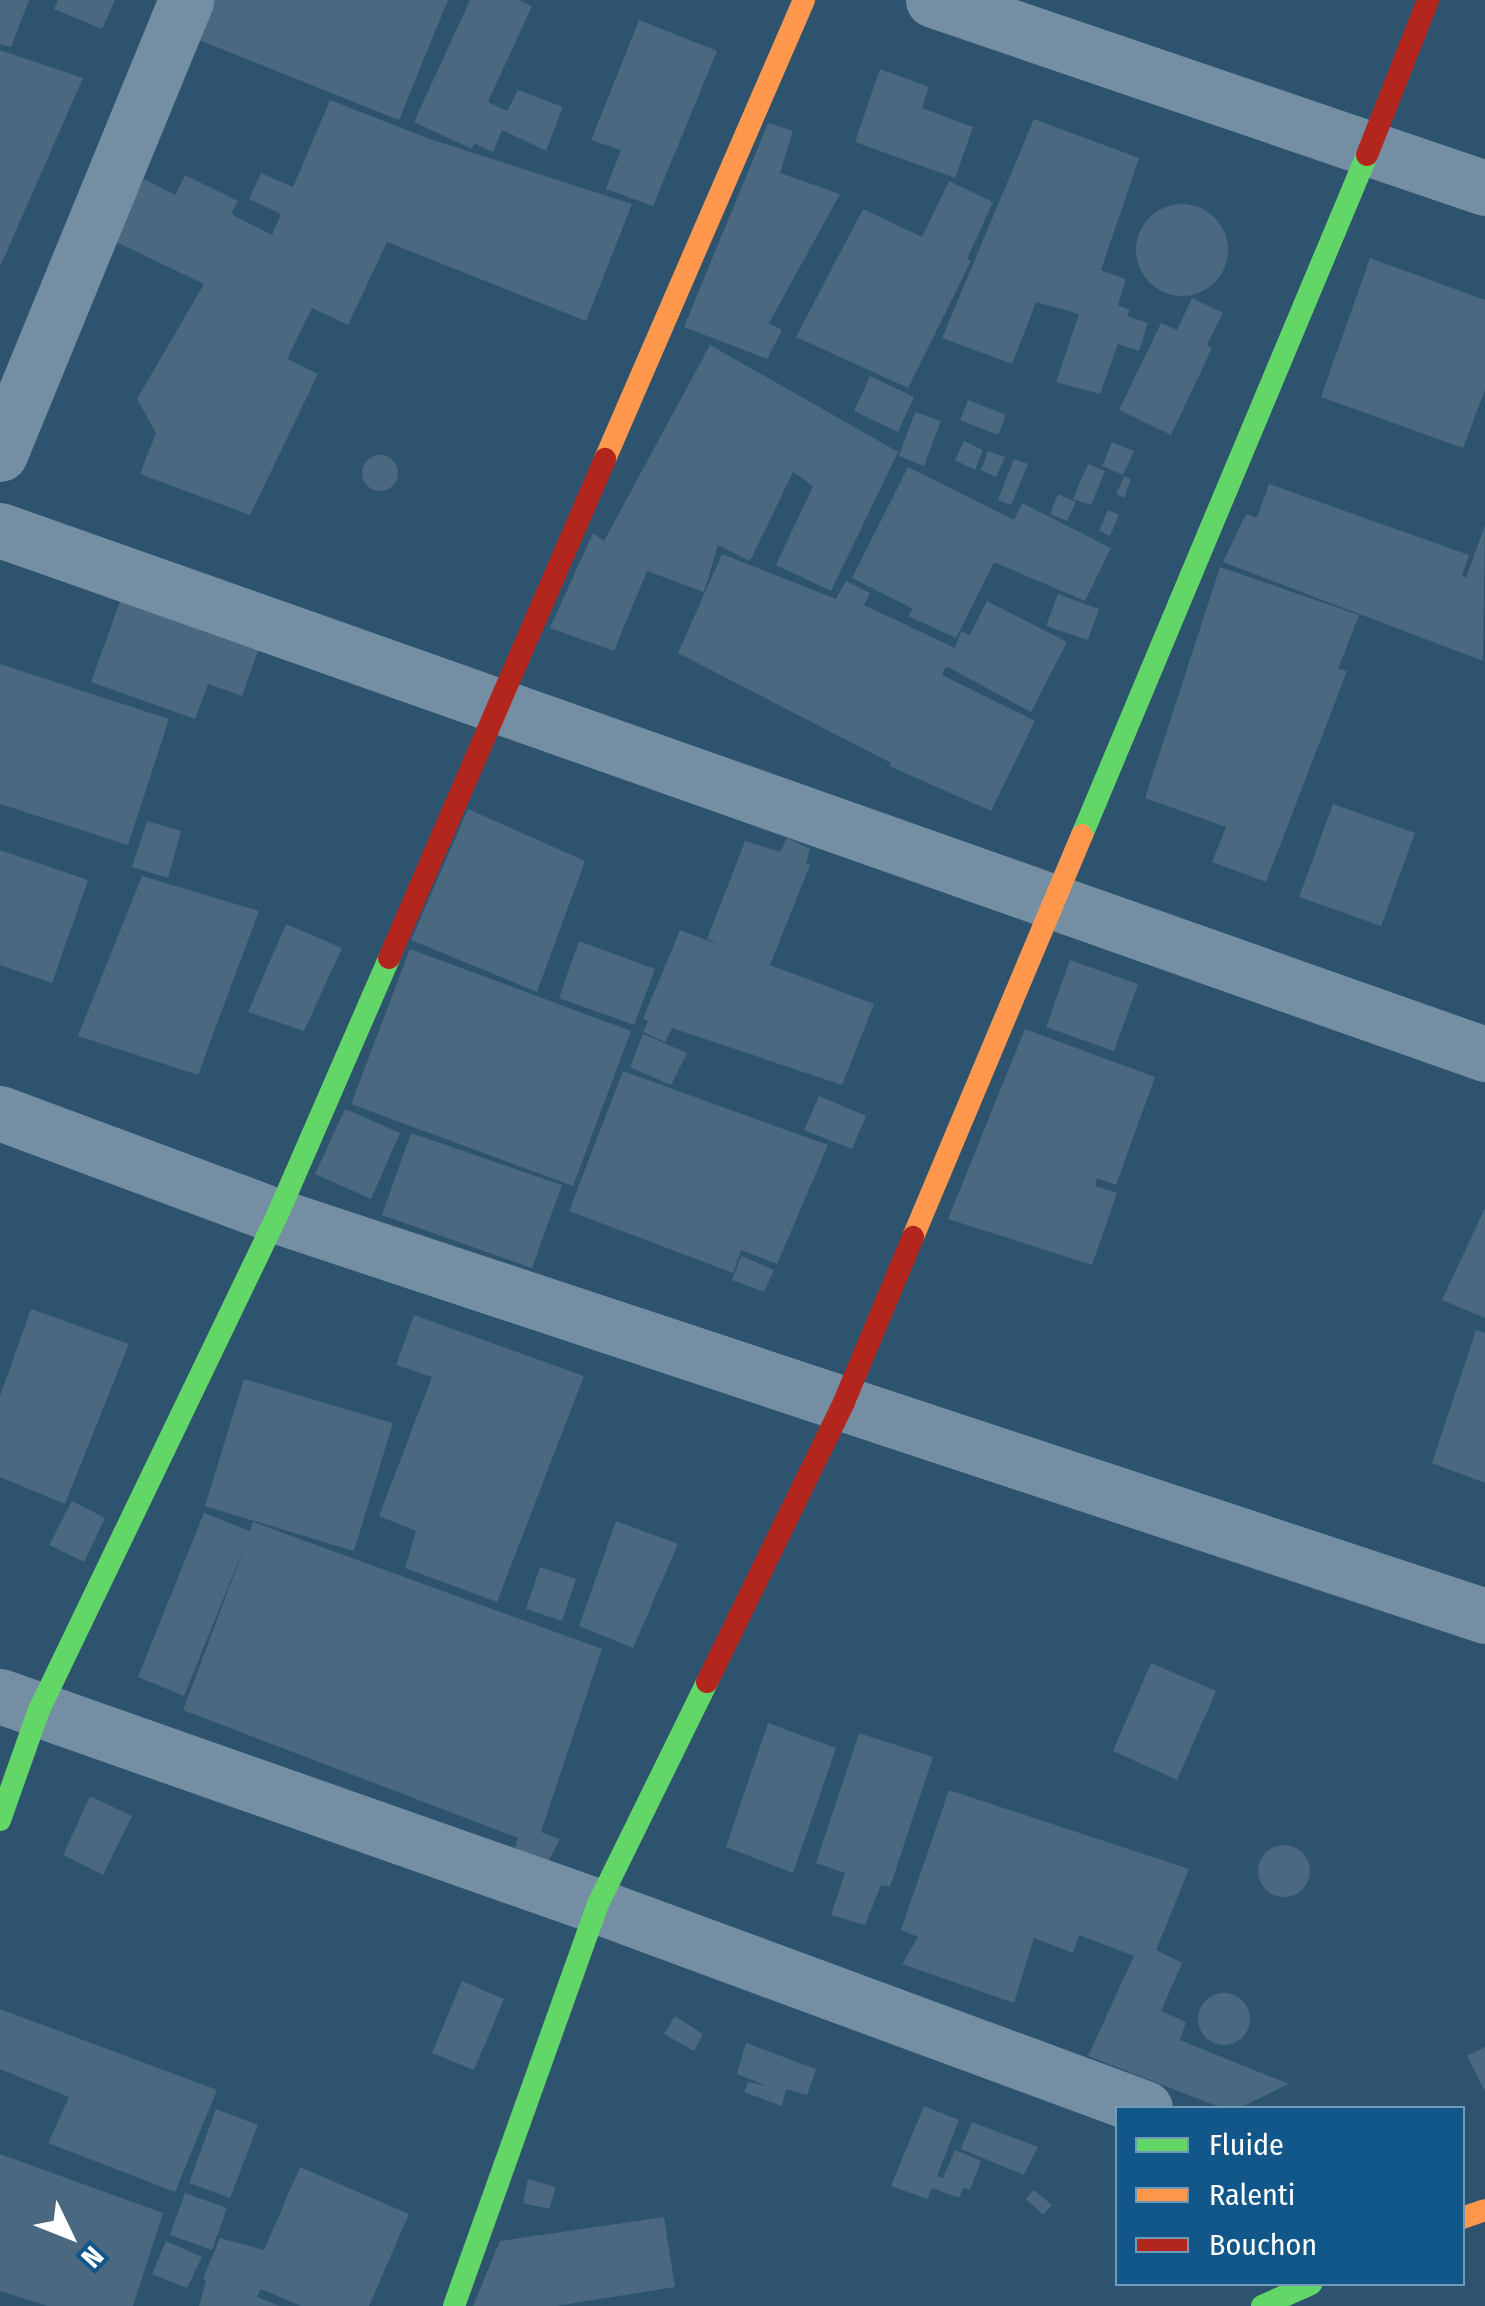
<!DOCTYPE html>
<style>
body{margin:0}
#map{position:relative;width:1485px;height:2306px;overflow:hidden;background:#2d536f;font-family:"Fira Sans Condensed",sans-serif}
div>[style]{position:absolute}
.building>*{inset:0;background:#4a687f}
.round{border-radius:50%}
.street>*{height:55px;margin:-27.5px;padding:0 27.5px;transform-origin:27.5px;border-radius:27.5px;background:#748fa4}
.fast>*{height:22px;margin:-11px;padding:0 11px;transform-origin:11px;border-radius:11px;background:#63d668}
.slow>*{height:22px;margin:-11px;padding:0 11px;transform-origin:11px;border-radius:11px;background:#ff974d}
.jam>*{height:22px;margin:-11px;padding:0 11px;transform-origin:11px;border-radius:11px;background:#b3261e}
span{translate:-50% -50%;white-space:nowrap;text-align:center;line-height:1.15;-webkit-text-stroke:8px #12578a;paint-order:stroke}
.legend{position:absolute;left:1115px;top:2106px;width:350px;height:180px;box-sizing:border-box;background:#12578a;border:2px solid #719ab9;margin:0;padding:12px 18px;list-style:none;font-size:30px;color:#fff}
.legend li{display:flex;align-items:center;gap:20px;height:50px}
.legend b{width:50px;border:2px solid #719ab9}
.north{position:absolute;left:20px;top:2186px;width:100px;height:100px;-webkit-text-stroke:8px #12578a;paint-order:stroke;rotate:133deg;font-size:28px;font-weight:700;line-height:40px;text-align:center;color:#fff}
.north::after{content:'';display:block;margin:auto;width:35px;height:45px;background:#fff;clip-path:polygon(50% 0,100% 100%,50% 72%,0 100%)}
</style>
<div id="map">
<div class="building">
<i style="clip-path:polygon(0 0,29px 0,11px 47px,0 44px)"></i>
<i style="clip-path:polygon(58px 0,115px 0,102px 29px,54px 9px)"></i>
<i style="clip-path:polygon(209px 0,448px 0,399px 120px,194px 38px)"></i>
<i style="clip-path:polygon(470px 0,519px 0,532px 6px,488px 102px,507px 111px,518px 90px,563px 107px,546px 151px,502px 130px,493px 152px,474px 143px,472px 149px,414px 122px)"></i>
<i style="clip-path:polygon(639px 20px,717px 51px,653px 206px,606px 189px,621px 150px,591px 140px)"></i>
<i style="clip-path:polygon(0 50px,83px 78px,0 267px)"></i>
<i style="clip-path:polygon(880px 69px,929px 87px,922px 108px,973px 127px,955px 178px,855px 142px)"></i>
<i style="clip-path:polygon(330px 100px,427px 138px,632px 204px,586px 321px,387px 242px,348px 325px,312px 308px,287px 359px,318px 374px,250px 515px,140px 474px,156px 433px,137px 399px,204px 284px,114px 241px,144px 179px,175px 195px,185px 175px,238px 201px,231px 214px,272px 235px,281px 214px,249px 199px,261px 173px,293px 187px)"></i>
<i style="clip-path:polygon(1034px 119px,1139px 158px,1101px 270px,1126px 279px,1118px 305px,1130px 310px,1127px 316px,1148px 323px,1139px 351px,1118px 344px,1100px 394px,1056px 382px,1079px 314px,1036px 302px,1012px 364px,942px 338px)"></i>
<i style="clip-path:polygon(768px 123px,793px 131px,780px 173px,840px 194px,769px 323px,782px 330px,767px 359px,684px 327px)"></i>
<i style="clip-path:polygon(949px 181px,993px 202px,967px 259px,971px 261px,908px 388px,796px 337px,863px 209px,922px 237px)"></i>
<i class="round" style="left:1136px;top:204px;width:92px;height:92px"></i>
<i style="clip-path:polygon(1370px 258px,1485px 300px,1485px 390px,1463px 448px,1321px 397px)"></i>
<i style="clip-path:polygon(1192px 298px,1223px 313px,1207px 345px,1212px 348px,1171px 435px,1119px 410px,1161px 323px,1177px 330px)"></i>
<i style="clip-path:polygon(710px 345px,898px 452px,831px 591px,776px 565px,813px 486px,793px 472px,750px 561px,718px 545px,704px 592px,647px 571px,614px 651px,550px 628px,593px 533px,604px 541px)"></i>
<i style="clip-path:polygon(870px 376px,914px 397px,898px 432px,854px 411px)"></i>
<i style="clip-path:polygon(968px 400px,1006px 415px,998px 435px,960px 420px)"></i>
<i style="clip-path:polygon(915px 412px,941px 421px,924px 466px,899px 456px)"></i>
<i style="clip-path:polygon(964px 441px,983px 450px,975px 470px,955px 460px)"></i>
<i style="clip-path:polygon(1112px 442px,1134px 451px,1123px 475px,1102px 466px)"></i>
<i style="clip-path:polygon(988px 451px,1005px 457px,996px 477px,981px 470px)"></i>
<i class="round" style="left:362px;top:455px;width:36px;height:36px"></i>
<i style="clip-path:polygon(1014px 459px,1028px 464px,1011px 505px,998px 500px)"></i>
<i style="clip-path:polygon(1088px 464px,1105px 471px,1091px 505px,1073px 499px)"></i>
<i style="clip-path:polygon(908px 467px,1014px 520px,1022px 503px,1111px 548px,1085px 601px,994px 562px,956px 638px,908px 616px,913px 609px,852px 578px)"></i>
<i style="clip-path:polygon(1124px 476px,1131px 479px,1124px 498px,1116px 494px)"></i>
<i style="clip-path:polygon(1269px 484px,1469px 555px,1462px 576px,1466px 578px,1485px 525px,1483px 661px,1223px 562px,1246px 514px,1257px 518px)"></i>
<i style="clip-path:polygon(1058px 494px,1076px 502px,1067px 521px,1050px 514px)"></i>
<i style="clip-path:polygon(1108px 510px,1119px 515px,1110px 536px,1099px 531px)"></i>
<i style="clip-path:polygon(722px 554px,836px 599px,846px 581px,870px 593px,864px 605px,955px 648px,961px 631px,970px 635px,987px 601px,1067px 642px,1031px 712px,946px 666px,942px 675px,1035px 721px,991px 811px,889px 766px,891px 763px,678px 653px)"></i>
<i style="clip-path:polygon(1220px 567px,1359px 615px,1338px 669px,1347px 671px,1266px 882px,1212px 862px,1226px 827px,1145px 798px)"></i>
<i style="clip-path:polygon(1058px 594px,1099px 609px,1088px 640px,1046px 626px)"></i>
<i style="clip-path:polygon(122px 596px,260px 645px,242px 696px,208px 684px,195px 719px,91px 682px)"></i>
<i style="clip-path:polygon(0 664px,169px 719px,128px 845px,0 804px)"></i>
<i style="clip-path:polygon(1333px 804px,1415px 833px,1381px 926px,1299px 897px)"></i>
<i style="clip-path:polygon(468px 809px,585px 861px,537px 992px,411px 940px)"></i>
<i style="clip-path:polygon(147px 821px,181px 831px,168px 878px,132px 867px)"></i>
<i style="clip-path:polygon(787px 838px,810px 849px,806px 863px,810px 865px,770px 965px,874px 1004px,842px 1085px,672px 1028px,665px 1042px,643px 1032px,648px 1021px,643px 1019px,680px 930px,722px 946px,707px 939px,745px 841px,780px 852px)"></i>
<i style="clip-path:polygon(0 850px,88px 880px,52px 983px,0 965px)"></i>
<i style="clip-path:polygon(142px 876px,259px 911px,198px 1075px,78px 1036px)"></i>
<i style="clip-path:polygon(286px 924px,342px 948px,304px 1031px,248px 1012px)"></i>
<i style="clip-path:polygon(579px 941px,655px 969px,634px 1025px,559px 998px)"></i>
<i style="clip-path:polygon(410px 949px,631px 1031px,573px 1186px,351px 1104px)"></i>
<i style="clip-path:polygon(1070px 960px,1138px 984px,1114px 1051px,1046px 1027px)"></i>
<i style="clip-path:polygon(1025px 1029px,1155px 1077px,1116px 1185px,1097px 1178px,1095px 1186px,1117px 1193px,1092px 1265px,948px 1219px)"></i>
<i style="clip-path:polygon(643px 1034px,687px 1053px,671px 1085px,630px 1067px)"></i>
<i style="clip-path:polygon(623px 1071px,828px 1145px,777px 1264px,741px 1250px,733px 1273px,569px 1211px)"></i>
<i style="clip-path:polygon(819px 1096px,866px 1116px,852px 1149px,804px 1130px)"></i>
<i style="clip-path:polygon(345px 1109px,400px 1133px,371px 1199px,315px 1174px)"></i>
<i style="clip-path:polygon(411px 1133px,562px 1185px,532px 1268px,382px 1215px)"></i>
<i style="clip-path:polygon(1485px 1208px,1485px 1318px,1442px 1300px)"></i>
<i style="clip-path:polygon(741px 1256px,774px 1270px,764px 1292px,732px 1280px)"></i>
<i style="clip-path:polygon(31px 1309px,129px 1344px,65px 1504px,0 1477px,0 1396px)"></i>
<i style="clip-path:polygon(414px 1315px,584px 1376px,497px 1602px,405px 1568px,416px 1531px,379px 1516px,432px 1377px,396px 1365px)"></i>
<i style="clip-path:polygon(1476px 1330px,1485px 1333px,1485px 1483px,1432px 1463px)"></i>
<i style="clip-path:polygon(244px 1379px,393px 1423px,354px 1551px,205px 1506px)"></i>
<i style="clip-path:polygon(72px 1501px,105px 1518px,84px 1562px,49px 1545px)"></i>
<i style="clip-path:polygon(204px 1513px,250px 1531px,253px 1522px,602px 1649px,541px 1832px,560px 1839px,543px 1872px,511px 1861px,518px 1838px,183px 1710px,247px 1540px,184px 1696px,138px 1677px)"></i>
<i style="clip-path:polygon(616px 1521px,678px 1544px,633px 1648px,579px 1626px)"></i>
<i style="clip-path:polygon(540px 1567px,576px 1579px,562px 1621px,526px 1609px)"></i>
<i style="clip-path:polygon(1151px 1663px,1216px 1691px,1177px 1780px,1113px 1751px)"></i>
<i style="clip-path:polygon(768px 1723px,836px 1748px,793px 1873px,726px 1847px)"></i>
<i style="clip-path:polygon(859px 1733px,933px 1757px,890px 1887px,881px 1885px,865px 1925px,831px 1915px,845px 1873px,816px 1863px)"></i>
<i style="clip-path:polygon(949px 1790px,1189px 1869px,1156px 1950px,1182px 1963px,1161px 2011px,1186px 2022px,1180px 2040px,1289px 2084px,1239px 2108px,1222px 2108px,1088px 2056px,1134px 1956px,1079px 1935px,1073px 1953px,1034px 1938px,1014px 2003px,902px 1964px,918px 1937px,901px 1930px)"></i>
<i style="clip-path:polygon(90px 1796px,132px 1816px,103px 1875px,63px 1855px)"></i>
<i class="round" style="left:1258px;top:1845px;width:52px;height:52px"></i>
<i style="clip-path:polygon(462px 1981px,504px 1999px,474px 2070px,432px 2053px)"></i>
<i class="round" style="left:1198px;top:1993px;width:52px;height:52px"></i>
<i style="clip-path:polygon(0 2009px,217px 2090px,175px 2192px,48px 2143px,69px 2097px,0 2069px)"></i>
<i style="clip-path:polygon(675px 2016px,703px 2034px,694px 2051px,664px 2034px)"></i>
<i style="clip-path:polygon(746px 2043px,816px 2069px,807px 2095px,786px 2089px,782px 2106px,744px 2092px,748px 2082px,767px 2086px,737px 2074px)"></i>
<i style="clip-path:polygon(1485px 2047px,1485px 2091px,1467px 2056px)"></i>
<i style="clip-path:polygon(924px 2106px,959px 2120px,937px 2176px,943px 2178px,955px 2150px,981px 2161px,970px 2190px,963px 2188px,959px 2198px,932px 2188px,927px 2199px,891px 2186px)"></i>
<i style="clip-path:polygon(216px 2109px,258px 2125px,230px 2198px,189px 2183px)"></i>
<i style="clip-path:polygon(972px 2122px,1038px 2147px,1024px 2175px,961px 2149px)"></i>
<i style="clip-path:polygon(0 2154px,163px 2213px,133px 2306px,48px 2306px,0 2291px)"></i>
<i style="clip-path:polygon(300px 2167px,409px 2214px,369px 2306px,301px 2306px,261px 2289px,257px 2297px,280px 2306px,199px 2306px,206px 2281px,203px 2279px,220px 2238px,264px 2250px)"></i>
<i style="clip-path:polygon(528px 2179px,556px 2187px,549px 2209px,523px 2203px)"></i>
<i style="clip-path:polygon(1034px 2190px,1052px 2205px,1043px 2215px,1026px 2199px)"></i>
<i style="clip-path:polygon(185px 2193px,227px 2208px,212px 2250px,170px 2235px)"></i>
<i style="clip-path:polygon(664px 2217px,675px 2287px,556px 2306px,473px 2306px,500px 2241px)"></i>
<i style="clip-path:polygon(166px 2241px,202px 2257px,187px 2288px,152px 2274px)"></i>
</div>
<div class="street">
<i style="left:933px;top:0;width:583px;rotate:18.81deg"></i>
<i style="left:0;top:454px;width:491px;rotate:-67.7deg"></i>
<i style="left:0;top:530px;width:1575px;rotate:19.44deg"></i>
<i style="left:0;top:1113px;width:296px;rotate:20.4deg"></i>
<i style="left:277px;top:1216px;width:1273px;rotate:18.32deg"></i>
<i style="left:0;top:1696px;width:633px;rotate:19.38deg"></i>
<i style="left:597px;top:1906px;width:584px;rotate:20.23deg"></i>
</div>
<div class="fast">
<i style="left:1082px;top:835px;width:737px;rotate:-67.26deg"></i>
<i style="left:0;top:1820px;width:117px;rotate:-70.5deg"></i>
<i style="left:39px;top:1710px;width:548px;rotate:-64.28deg"></i>
<i style="left:277px;top:1216px;width:281px;rotate:-66.5deg"></i>
<i style="left:454px;top:2306px;width:425px;rotate:-70.3deg"></i>
<i style="left:597px;top:1906px;width:250px;rotate:-63.8deg"></i>
<i style="left:1262px;top:2306px;width:54px;rotate:-24.2deg"></i>
</div>
<div class="slow">
<i style="left:605px;top:459px;width:500px;rotate:-66.56deg"></i>
<i style="left:913px;top:1237px;width:436px;rotate:-67.2deg"></i>
<i style="left:1462px;top:2218px;width:24px;rotate:-19deg"></i>
</div>
<div class="jam">
<i style="left:1367px;top:155px;width:167px;rotate:-68.5deg"></i>
<i style="left:389px;top:958px;width:544px;rotate:-66.59deg"></i>
<i style="left:707px;top:1682px;width:312px;rotate:-63.9deg"></i>
<i style="left:844px;top:1402px;width:179px;rotate:-67.3deg"></i>
</div>
<ul class="legend">
<li><b style="height:12px;background:#63d668"></b>Fluide</li>
<li><b style="height:12px;background:#ff974d"></b>Ralenti</li>
<li><b style="height:12px;background:#b3261e"></b>Bouchon</li>
</ul>
<div class="north">N</div>
</div>
